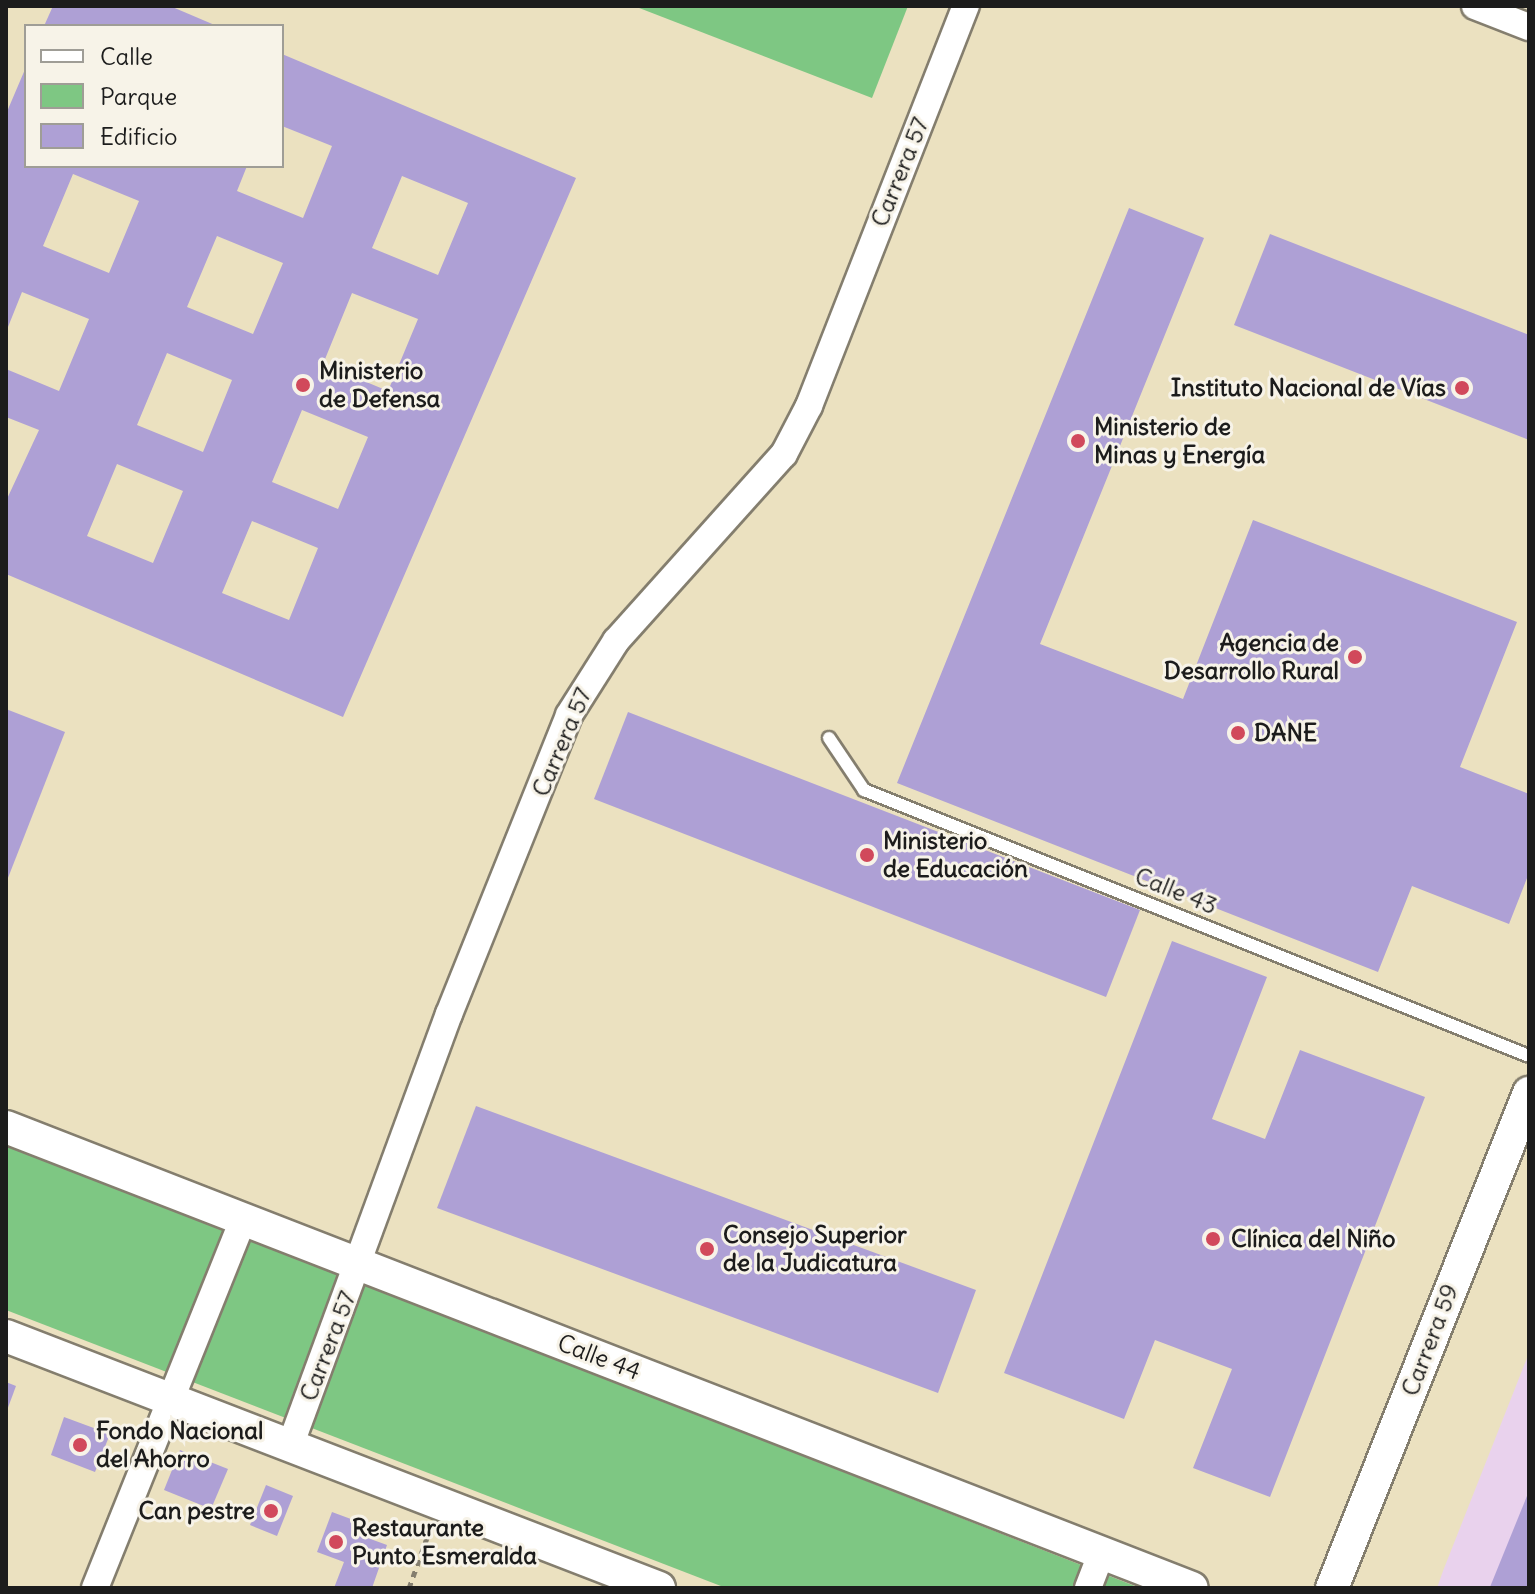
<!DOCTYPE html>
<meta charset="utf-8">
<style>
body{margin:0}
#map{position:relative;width:1535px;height:1594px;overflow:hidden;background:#ebe1c0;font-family:Delius,sans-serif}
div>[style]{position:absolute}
.built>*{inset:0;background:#e9d2ed}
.green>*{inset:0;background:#7ec783}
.building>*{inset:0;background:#aea0d5}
.path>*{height:5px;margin-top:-2.5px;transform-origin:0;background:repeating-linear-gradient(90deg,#847e6e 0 6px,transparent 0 12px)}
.roads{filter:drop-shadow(2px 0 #847e6e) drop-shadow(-2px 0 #847e6e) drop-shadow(0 2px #847e6e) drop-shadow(0 -2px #847e6e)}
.service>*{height:12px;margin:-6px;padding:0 6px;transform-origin:6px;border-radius:6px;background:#fff}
.minor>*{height:26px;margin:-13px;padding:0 13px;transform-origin:13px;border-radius:13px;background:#fff}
.tertiary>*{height:32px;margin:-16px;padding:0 16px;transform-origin:16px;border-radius:16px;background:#fff}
.dots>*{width:22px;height:22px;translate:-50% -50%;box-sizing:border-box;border:4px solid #f7f3e8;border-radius:50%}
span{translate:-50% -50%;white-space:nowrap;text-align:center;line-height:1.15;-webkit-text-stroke:6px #f7f3e8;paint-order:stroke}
.street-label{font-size:24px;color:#1c1c1c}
.poi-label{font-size:24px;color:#1c1c1c;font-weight:700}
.left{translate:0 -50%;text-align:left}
.right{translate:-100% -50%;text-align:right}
.frame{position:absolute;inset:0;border:8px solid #1c1c1c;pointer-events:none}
.legend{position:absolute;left:24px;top:24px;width:260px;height:144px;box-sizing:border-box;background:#f7f3e8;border:2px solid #9f9d96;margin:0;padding:10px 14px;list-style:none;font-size:24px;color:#1c1c1c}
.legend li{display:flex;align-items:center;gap:16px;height:40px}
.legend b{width:40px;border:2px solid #9f9d96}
</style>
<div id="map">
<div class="built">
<i style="clip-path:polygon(1529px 1353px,1529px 1588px,1437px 1588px,1443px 1571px)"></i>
</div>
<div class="green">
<i style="clip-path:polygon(634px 6px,908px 6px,872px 98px)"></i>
<i style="clip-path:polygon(6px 1144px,1140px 1588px,726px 1588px,6px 1310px)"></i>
</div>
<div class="building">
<i style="clip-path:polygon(53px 6px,170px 6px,217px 26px,44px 26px)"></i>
<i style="clip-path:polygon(evenodd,282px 54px,576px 178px,343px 717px,6px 574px,6px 501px,39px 430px,6px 417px,6px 369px,59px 391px,89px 319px,22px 292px,6px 332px,6px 114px,26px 67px,26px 166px,247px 166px,237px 191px,303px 218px,332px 146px,282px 126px,282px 54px,73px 174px,139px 201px,109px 273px,43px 246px,73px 174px,282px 54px,402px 176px,468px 203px,438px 275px,372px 248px,402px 176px,282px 54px,217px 236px,283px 263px,253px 334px,187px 307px,217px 236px,282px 54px,352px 293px,418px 319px,388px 391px,323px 364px,352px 293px,282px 54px,167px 353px,232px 380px,203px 452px,137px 425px,167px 353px,282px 54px,302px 410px,368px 437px,338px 509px,272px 482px,302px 410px,282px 54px,117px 464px,183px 491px,153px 563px,87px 536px,117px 464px,282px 54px,252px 521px,318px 548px,289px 620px,222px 593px,252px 521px)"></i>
<i style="clip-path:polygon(1129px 208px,1204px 238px,1040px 644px,1183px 699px,1253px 520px,1517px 622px,1460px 767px,1529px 794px,1529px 873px,1509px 924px,1412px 886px,1378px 972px,897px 783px)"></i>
<i style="clip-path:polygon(1270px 234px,1529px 335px,1529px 440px,1234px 325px)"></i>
<i style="clip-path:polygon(6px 709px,65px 732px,6px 883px)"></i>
<i style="clip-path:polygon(628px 712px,1140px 910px,1106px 997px,594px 799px)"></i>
<i style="clip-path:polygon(1172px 941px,1267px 977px,1212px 1119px,1265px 1139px,1300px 1050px,1425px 1097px,1270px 1497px,1193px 1468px,1232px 1369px,1155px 1340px,1124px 1419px,1004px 1373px)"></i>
<i style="clip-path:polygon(476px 1106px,976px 1290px,938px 1393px,437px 1208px)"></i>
<i style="clip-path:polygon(6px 1382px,16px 1386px,6px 1413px)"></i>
<i style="clip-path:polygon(64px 1417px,110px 1434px,95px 1472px,51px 1455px)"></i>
<i style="clip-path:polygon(180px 1450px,228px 1469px,211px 1509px,164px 1490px)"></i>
<i style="clip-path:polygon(266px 1485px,293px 1496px,277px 1536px,250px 1525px)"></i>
<i style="clip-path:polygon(1529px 1491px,1529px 1588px,1493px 1588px,1490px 1587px)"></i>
<i style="clip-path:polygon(332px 1512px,359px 1522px,354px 1533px,387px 1545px,372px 1588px,334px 1588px,344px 1562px,317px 1552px)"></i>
</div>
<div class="path">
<i style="left:409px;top:1588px;width:59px;rotate:-70.3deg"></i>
</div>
<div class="roads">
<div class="service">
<i style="left:829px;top:738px;width:63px;rotate:56.1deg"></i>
<i style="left:864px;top:790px;width:716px;rotate:21.8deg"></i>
</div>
<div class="minor">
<i style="left:1475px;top:6px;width:58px;rotate:21.3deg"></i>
<i style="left:290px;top:1446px;width:460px;rotate:-69.8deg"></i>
<i style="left:449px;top:1014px;width:322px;rotate:-68.1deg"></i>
<i style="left:569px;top:715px;width:88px;rotate:-57.6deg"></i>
<i style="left:616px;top:641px;width:251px;rotate:-48.1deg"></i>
<i style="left:784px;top:454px;width:54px;rotate:-62.5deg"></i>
<i style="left:809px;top:406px;width:430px;rotate:-68.6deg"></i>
<i style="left:95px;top:1588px;width:398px;rotate:-68.1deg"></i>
<i style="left:1088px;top:1588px;width:39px;rotate:-69deg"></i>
</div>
<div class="tertiary">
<i style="left:6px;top:1127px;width:1272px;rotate:21.24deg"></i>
<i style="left:6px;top:1336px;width:700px;rotate:21.1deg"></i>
<i style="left:1332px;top:1588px;width:533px;rotate:-68.3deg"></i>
</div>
</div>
<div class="dots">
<i style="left:303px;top:385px;background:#d1495b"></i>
<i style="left:1462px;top:388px;background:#d1495b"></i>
<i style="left:1078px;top:441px;background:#d1495b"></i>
<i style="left:1355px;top:657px;background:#d1495b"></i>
<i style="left:1238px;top:733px;background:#d1495b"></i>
<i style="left:867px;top:855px;background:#d1495b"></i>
<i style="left:1213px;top:1239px;background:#d1495b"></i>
<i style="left:707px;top:1249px;background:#d1495b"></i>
<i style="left:80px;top:1445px;background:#d1495b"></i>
<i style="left:271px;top:1511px;background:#d1495b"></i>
<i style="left:336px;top:1542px;background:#d1495b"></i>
</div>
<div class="street-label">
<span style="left:900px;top:172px;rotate:-68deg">Carrera 57</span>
<span style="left:562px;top:742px;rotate:-67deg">Carrera 57</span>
<span style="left:1176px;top:891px;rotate:22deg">Calle 43</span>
<span style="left:1430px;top:1340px;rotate:-69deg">Carrera 59</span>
<span style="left:328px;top:1346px;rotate:-69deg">Carrera 57</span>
<span style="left:599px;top:1357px;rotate:21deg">Calle 44</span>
</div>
<div class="poi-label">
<span class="left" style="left:319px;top:385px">Ministerio<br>de Defensa</span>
<span class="right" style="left:1446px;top:388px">Instituto Nacional de Vías</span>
<span class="left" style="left:1094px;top:441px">Ministerio de<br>Minas y Energía</span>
<span class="right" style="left:1339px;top:657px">Agencia de<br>Desarrollo Rural</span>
<span class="left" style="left:1254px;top:733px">DANE</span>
<span class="left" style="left:883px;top:855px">Ministerio<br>de Educación</span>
<span class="left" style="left:723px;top:1249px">Consejo Superior<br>de la Judicatura</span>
<span class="left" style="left:1231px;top:1239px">Clínica del Niño</span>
<span class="left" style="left:96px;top:1445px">Fondo Nacional<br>del Ahorro</span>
<span class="right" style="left:255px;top:1511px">Can pestre</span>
<span class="left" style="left:352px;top:1542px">Restaurante<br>Punto Esmeralda</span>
</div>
<div class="frame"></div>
<ul class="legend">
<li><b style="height:10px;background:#fff"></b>Calle</li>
<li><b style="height:22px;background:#7ec783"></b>Parque</li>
<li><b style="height:22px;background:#aea0d5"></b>Edificio</li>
</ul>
</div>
